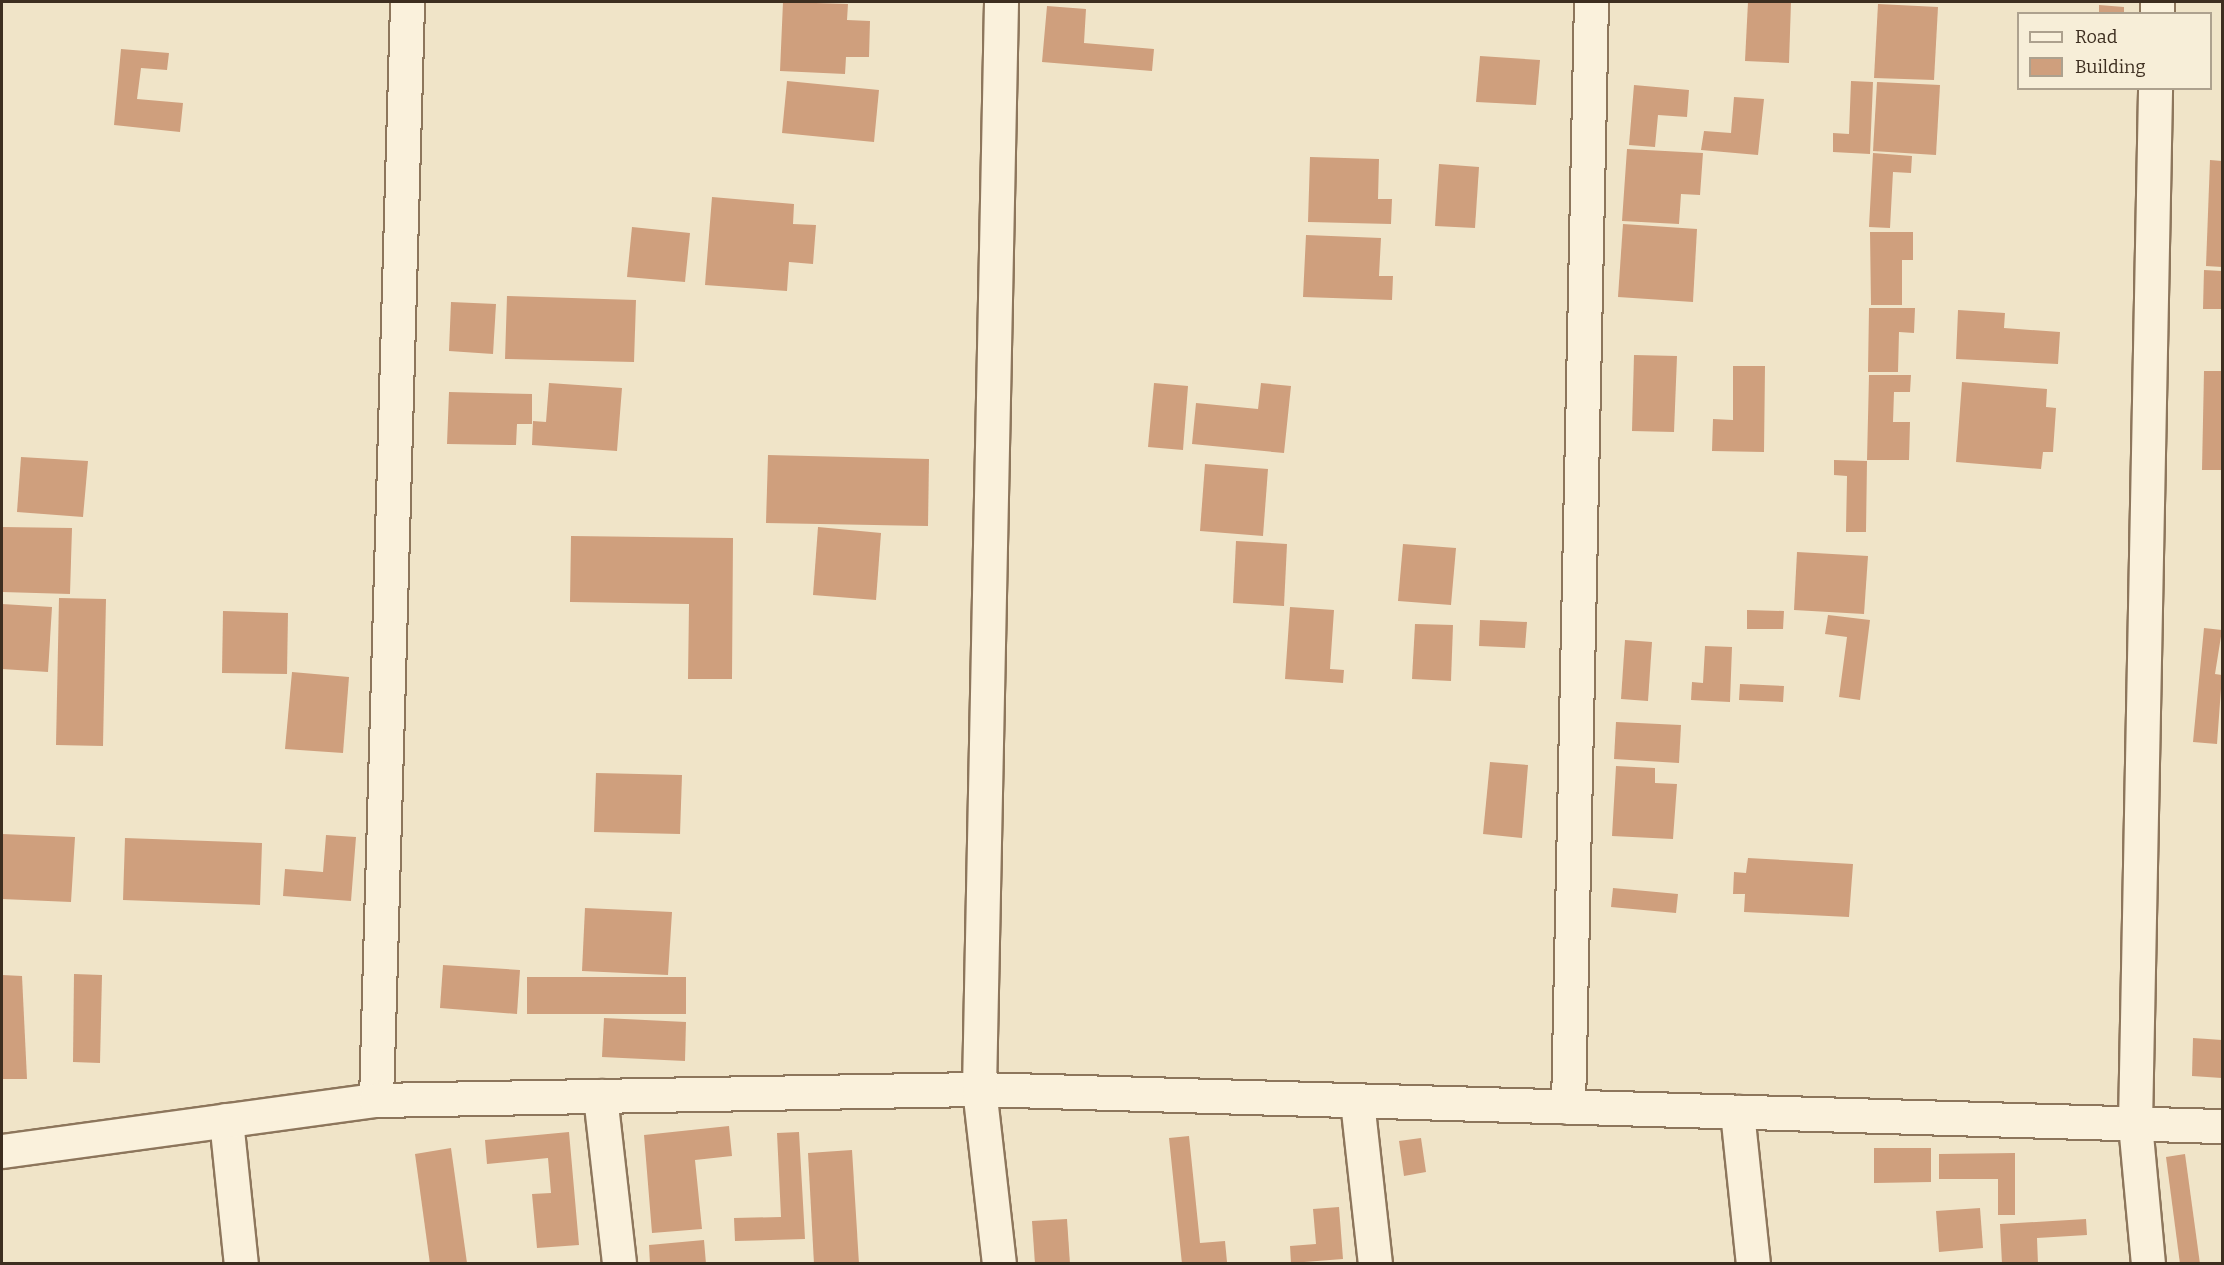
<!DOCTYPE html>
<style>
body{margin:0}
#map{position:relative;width:2224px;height:1265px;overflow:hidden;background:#f0e4c8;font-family:Bitter,serif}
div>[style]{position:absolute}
.building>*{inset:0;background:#cf9f7d}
.roads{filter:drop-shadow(2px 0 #8d765c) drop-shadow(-2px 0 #8d765c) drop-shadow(0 2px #8d765c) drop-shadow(0 -2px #8d765c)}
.minor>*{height:33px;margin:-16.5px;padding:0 16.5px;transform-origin:16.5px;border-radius:16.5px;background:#faf1dc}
span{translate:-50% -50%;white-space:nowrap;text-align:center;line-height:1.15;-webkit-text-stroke:4.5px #f7eed8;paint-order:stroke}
.frame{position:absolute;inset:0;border:3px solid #3d2e20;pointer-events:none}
.legend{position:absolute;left:2017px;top:12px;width:195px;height:78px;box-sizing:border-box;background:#f7eed8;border:2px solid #ada18e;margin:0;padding:8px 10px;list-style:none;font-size:18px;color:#3d2e20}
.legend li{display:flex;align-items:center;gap:12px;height:30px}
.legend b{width:30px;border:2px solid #ada18e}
</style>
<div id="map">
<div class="building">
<i style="clip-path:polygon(783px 2px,848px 4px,847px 20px,870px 21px,869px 57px,846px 57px,845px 74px,780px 71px)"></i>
<i style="clip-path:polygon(1748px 2px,1791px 2px,1789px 63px,1745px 61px)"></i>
<i style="clip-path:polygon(1878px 4px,1938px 7px,1934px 80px,1874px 78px)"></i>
<i style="clip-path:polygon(2099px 5px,2124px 7px,2124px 14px,2099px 14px)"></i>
<i style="clip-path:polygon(1047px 6px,1086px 9px,1084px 43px,1154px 49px,1152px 71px,1042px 62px)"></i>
<i style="clip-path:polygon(121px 49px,169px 53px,167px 70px,141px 68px,137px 99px,183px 103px,180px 132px,114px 125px)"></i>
<i style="clip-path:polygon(1480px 56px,1540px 60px,1536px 105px,1476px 102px)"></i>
<i style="clip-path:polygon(787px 81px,879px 90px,874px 142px,782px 133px)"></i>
<i style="clip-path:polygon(1851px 81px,1873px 82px,1870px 154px,1833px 152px,1833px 133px,1849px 134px)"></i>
<i style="clip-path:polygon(1877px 82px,1940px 85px,1936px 155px,1873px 151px)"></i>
<i style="clip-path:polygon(1634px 85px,1689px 90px,1687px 117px,1658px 115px,1655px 147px,1629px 145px)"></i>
<i style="clip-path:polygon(1734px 97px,1764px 99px,1758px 155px,1701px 150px,1704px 131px,1731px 133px)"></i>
<i style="clip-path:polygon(1627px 149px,1703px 153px,1700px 195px,1681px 194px,1679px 224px,1622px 221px)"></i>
<i style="clip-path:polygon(1873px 153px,1912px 156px,1911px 173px,1893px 172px,1890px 228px,1869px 227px)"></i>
<i style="clip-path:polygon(1310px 157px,1379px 159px,1378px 199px,1392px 199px,1391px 224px,1308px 222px)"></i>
<i style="clip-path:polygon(2210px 160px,2222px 161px,2222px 267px,2206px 266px)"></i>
<i style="clip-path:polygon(1439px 164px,1479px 167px,1475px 228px,1435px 226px)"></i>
<i style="clip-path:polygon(712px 197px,794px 204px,793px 224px,816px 225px,813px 264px,789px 262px,787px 291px,705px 285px)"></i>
<i style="clip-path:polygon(1623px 224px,1697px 229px,1693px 302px,1618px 297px)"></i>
<i style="clip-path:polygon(632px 227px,690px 233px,685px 282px,627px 277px)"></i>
<i style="clip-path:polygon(1870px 232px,1913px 232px,1913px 260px,1902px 260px,1902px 305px,1871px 305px)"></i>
<i style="clip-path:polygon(1306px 235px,1381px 238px,1379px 276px,1393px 276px,1392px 300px,1303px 297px)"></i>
<i style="clip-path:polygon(2204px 270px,2222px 271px,2222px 309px,2203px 309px)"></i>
<i style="clip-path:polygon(507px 296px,636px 300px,634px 362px,505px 359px)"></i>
<i style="clip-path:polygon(451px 302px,496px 304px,493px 354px,449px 351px)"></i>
<i style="clip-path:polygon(1869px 308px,1915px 308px,1914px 333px,1899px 332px,1898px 372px,1868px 372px)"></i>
<i style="clip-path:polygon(1958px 310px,2005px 313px,2004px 328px,2060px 332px,2058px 364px,1956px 359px)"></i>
<i style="clip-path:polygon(1634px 355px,1677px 356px,1674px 432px,1632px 431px)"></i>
<i style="clip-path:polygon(1733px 366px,1765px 366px,1764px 452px,1712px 451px,1713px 419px,1733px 420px)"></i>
<i style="clip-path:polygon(2204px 371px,2222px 371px,2222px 470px,2202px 470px)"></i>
<i style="clip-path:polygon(1869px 375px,1911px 375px,1910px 392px,1894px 392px,1893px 422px,1910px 422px,1909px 460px,1867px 460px)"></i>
<i style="clip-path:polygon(1962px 382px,2047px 389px,2046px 407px,2056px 408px,2053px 452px,2043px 452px,2041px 469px,1956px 462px)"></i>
<i style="clip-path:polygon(549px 383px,622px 388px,617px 451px,532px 445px,533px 421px,546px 422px)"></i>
<i style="clip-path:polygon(1154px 383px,1188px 386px,1183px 450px,1148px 447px)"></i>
<i style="clip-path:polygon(1261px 383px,1291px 386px,1284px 453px,1192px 444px,1196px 403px,1258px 409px)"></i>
<i style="clip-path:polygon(449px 392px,532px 394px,532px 424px,517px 424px,516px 445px,447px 444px)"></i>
<i style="clip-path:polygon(768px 455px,929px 459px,928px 526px,766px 523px)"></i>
<i style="clip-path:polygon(21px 457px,88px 461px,83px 517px,17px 512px)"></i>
<i style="clip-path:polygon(1834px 460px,1867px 461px,1866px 532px,1846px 532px,1847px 476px,1834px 475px)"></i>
<i style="clip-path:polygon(1205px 464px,1268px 469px,1263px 536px,1200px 531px)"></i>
<i style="clip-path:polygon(2px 527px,72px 528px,70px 594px,2px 592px)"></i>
<i style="clip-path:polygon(818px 527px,881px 533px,876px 600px,813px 595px)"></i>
<i style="clip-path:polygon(571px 536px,733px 538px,732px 679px,688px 679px,689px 604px,570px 602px)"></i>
<i style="clip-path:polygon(1236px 541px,1287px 544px,1284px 606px,1233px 603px)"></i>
<i style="clip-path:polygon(1403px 544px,1456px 548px,1451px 605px,1398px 601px)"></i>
<i style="clip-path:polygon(1797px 552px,1868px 556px,1864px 614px,1794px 610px)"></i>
<i style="clip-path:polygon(59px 598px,106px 599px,103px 746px,56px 745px)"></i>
<i style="clip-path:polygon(2px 604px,52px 607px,48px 672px,2px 669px)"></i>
<i style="clip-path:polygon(1290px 607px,1334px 610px,1330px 669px,1344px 670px,1343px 683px,1285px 679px)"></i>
<i style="clip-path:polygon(1747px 610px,1784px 611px,1783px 629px,1747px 629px)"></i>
<i style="clip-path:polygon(223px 611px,288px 613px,287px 674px,222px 673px)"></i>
<i style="clip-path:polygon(1828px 615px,1870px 620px,1860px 700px,1839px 697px,1847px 637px,1825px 634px)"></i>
<i style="clip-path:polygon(1480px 620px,1527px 622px,1525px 648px,1479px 646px)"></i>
<i style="clip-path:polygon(1415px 624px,1453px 625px,1451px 681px,1412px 679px)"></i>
<i style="clip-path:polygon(2204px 628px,2222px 630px,2215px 674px,2222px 675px,2217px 744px,2193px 742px)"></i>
<i style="clip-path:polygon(1625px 640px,1652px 642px,1648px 701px,1621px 699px)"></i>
<i style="clip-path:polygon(1705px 646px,1732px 647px,1730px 702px,1691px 700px,1692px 682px,1703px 683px)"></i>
<i style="clip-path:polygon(292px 672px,349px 677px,343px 753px,285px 749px)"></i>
<i style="clip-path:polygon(1740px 684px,1784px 686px,1783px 702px,1739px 700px)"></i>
<i style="clip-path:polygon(1616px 722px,1681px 725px,1679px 763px,1614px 759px)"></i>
<i style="clip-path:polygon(1490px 762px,1528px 765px,1522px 838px,1483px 834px)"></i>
<i style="clip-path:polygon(1616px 766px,1655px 768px,1655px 783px,1677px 784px,1673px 839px,1612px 836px)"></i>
<i style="clip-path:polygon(596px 773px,682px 775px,680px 834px,594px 832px)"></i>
<i style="clip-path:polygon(2px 834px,75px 837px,71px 902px,2px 899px)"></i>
<i style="clip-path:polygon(326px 835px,356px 837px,351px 901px,283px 896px,285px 869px,323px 872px)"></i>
<i style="clip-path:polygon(125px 838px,262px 843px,260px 905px,123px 900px)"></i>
<i style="clip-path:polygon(1748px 858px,1853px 864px,1849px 917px,1744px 912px,1745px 894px,1733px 894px,1734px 872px,1746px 873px)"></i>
<i style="clip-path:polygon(1613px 888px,1678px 894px,1676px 913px,1611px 907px)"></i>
<i style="clip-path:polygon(585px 908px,672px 912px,668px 975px,582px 971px)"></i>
<i style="clip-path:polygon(443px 965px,520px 970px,517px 1014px,440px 1008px)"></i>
<i style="clip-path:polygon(74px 974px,102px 975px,100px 1063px,73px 1062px)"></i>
<i style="clip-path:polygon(2px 975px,22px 976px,27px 1079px,2px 1079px)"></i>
<i style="clip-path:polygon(527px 977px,686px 977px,686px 1014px,527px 1014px)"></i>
<i style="clip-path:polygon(604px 1018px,686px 1022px,685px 1061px,602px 1057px)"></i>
<i style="clip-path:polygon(2193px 1038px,2222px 1040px,2222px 1078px,2192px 1076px)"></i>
<i style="clip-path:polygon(729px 1126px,732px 1156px,695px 1160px,702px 1229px,652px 1233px,644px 1135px)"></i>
<i style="clip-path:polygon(569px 1132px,579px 1245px,537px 1248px,532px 1194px,551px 1193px,548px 1158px,487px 1164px,485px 1140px)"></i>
<i style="clip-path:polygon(799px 1132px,805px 1239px,735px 1241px,734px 1218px,781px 1217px,777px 1133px)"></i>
<i style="clip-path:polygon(1189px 1136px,1200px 1243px,1225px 1241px,1227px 1262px,1182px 1264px,1169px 1138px)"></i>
<i style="clip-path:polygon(1421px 1138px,1426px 1172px,1404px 1176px,1399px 1141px)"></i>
<i style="clip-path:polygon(451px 1148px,467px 1263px,430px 1264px,415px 1154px)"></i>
<i style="clip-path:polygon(1874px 1148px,1931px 1148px,1931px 1182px,1874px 1183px)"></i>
<i style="clip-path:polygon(852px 1150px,859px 1264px,814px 1264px,808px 1153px)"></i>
<i style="clip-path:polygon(2015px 1153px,2015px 1215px,1998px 1215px,1998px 1179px,1939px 1179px,1939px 1154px)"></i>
<i style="clip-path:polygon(2185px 1154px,2200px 1264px,2180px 1264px,2166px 1157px)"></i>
<i style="clip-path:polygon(1339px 1207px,1343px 1259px,1291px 1263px,1290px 1246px,1316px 1244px,1313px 1209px)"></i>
<i style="clip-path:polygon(1980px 1208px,1983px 1248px,1939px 1252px,1936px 1211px)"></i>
<i style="clip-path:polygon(1067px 1219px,1070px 1264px,1035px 1264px,1032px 1221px)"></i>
<i style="clip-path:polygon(2086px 1219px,2087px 1235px,2037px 1238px,2038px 1264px,2002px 1264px,2000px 1224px)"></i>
<i style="clip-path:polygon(704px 1240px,706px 1264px,650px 1264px,649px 1245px)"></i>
</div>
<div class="roads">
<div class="minor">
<i style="left:2157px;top:14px;width:12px;rotate:-90deg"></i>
<i style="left:600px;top:1096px;width:169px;rotate:83.5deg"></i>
<i style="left:376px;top:1100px;width:1098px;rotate:-88.38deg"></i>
<i style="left:1357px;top:1101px;width:164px;rotate:83.7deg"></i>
<i style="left:1568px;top:1107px;width:1105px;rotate:-88.81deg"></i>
<i style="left:1737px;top:1112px;width:153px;rotate:84deg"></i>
<i style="left:226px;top:1120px;width:145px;rotate:84.1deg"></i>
<i style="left:2px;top:1151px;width:377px;rotate:-7.8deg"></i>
<i style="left:376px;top:1100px;width:603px;rotate:-1.05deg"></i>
<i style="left:979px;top:1089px;width:1244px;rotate:1.71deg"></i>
<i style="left:999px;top:1264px;width:176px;rotate:-96.5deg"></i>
<i style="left:979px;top:1089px;width:1087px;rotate:-88.84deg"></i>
<i style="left:2148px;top:1264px;width:141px;rotate:-95.3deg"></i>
<i style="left:2135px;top:1124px;width:1036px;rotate:-88.89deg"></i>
</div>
</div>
<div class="frame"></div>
<ul class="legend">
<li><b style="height:8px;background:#faf1dc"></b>Road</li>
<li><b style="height:16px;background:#cf9f7d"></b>Building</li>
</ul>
</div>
